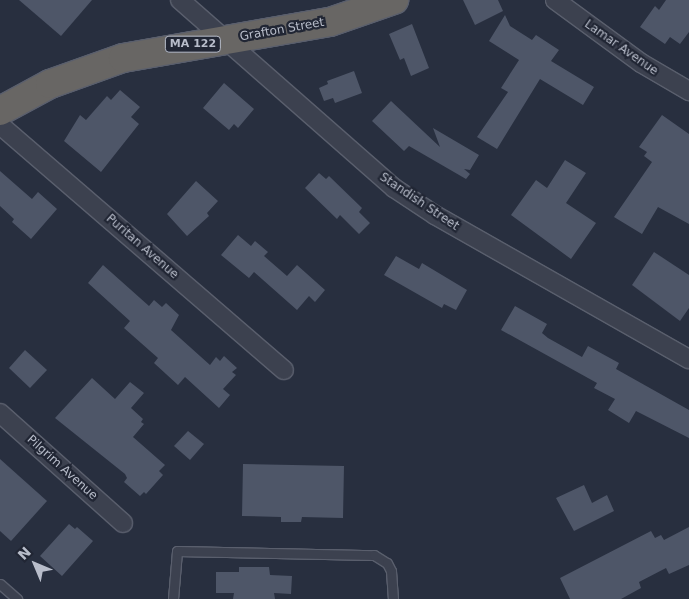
<!DOCTYPE html>
<style>
body{margin:0}
#map{position:relative;width:689px;height:599px;overflow:hidden;background:#282f3f;font-family:"DejaVu Sans",sans-serif}
div>[style]{position:absolute}
.building>*{inset:0;background:#4e5668}
.roads{filter:drop-shadow(1px 0 #5a5f6d) drop-shadow(-1px 0 #5a5f6d) drop-shadow(0 1px #5a5f6d) drop-shadow(0 -1px #5a5f6d)}
.service>*{height:9px;margin:-4.5px;padding:0 4.5px;transform-origin:4.5px;border-radius:4.5px;background:#3c414f}
.minor>*{height:18px;margin:-9px;padding:0 9px;transform-origin:9px;border-radius:9px;background:#3c414f}
.trunk>*{height:28px;margin:-14px;padding:0 14px;transform-origin:14px;border-radius:14px;background:#686664}
span{translate:-50% -50%;white-space:nowrap;text-align:center;line-height:1.15;-webkit-text-stroke:4.5px #212634;paint-order:stroke}
.shield-label span{padding:1px 4px;background:#212634;border:1px solid;border-radius:4px;-webkit-text-stroke-width:0}
.shield-label{font-size:11px;color:#b8bdca;font-weight:700}
.street-label{font-size:12px;color:#b8bdca}
.north{position:absolute;left:10px;top:539px;width:50px;height:50px;-webkit-text-stroke:4px #212634;paint-order:stroke;rotate:315deg;font-size:14px;font-weight:700;line-height:20px;text-align:center;color:#b8bdca}
.north::after{content:'';display:block;margin:auto;width:18px;height:22px;background:#b8bdca;clip-path:polygon(50% 0,100% 100%,50% 72%,0 100%)}
</style>
<div id="map">
<div class="building">
<i style="clip-path:polygon(19px 0,92px 0,61px 36px)"></i>
<i style="clip-path:polygon(463px 0,498px 0,503px 11px,475px 25px)"></i>
<i style="clip-path:polygon(666px 0,689px 0,689px 32px,680px 44px,670px 37px,665px 44px,640px 27px,655px 6px,659px 10px)"></i>
<i style="clip-path:polygon(505px 15px,510px 26px,532px 40px,536px 35px,559px 50px,551px 61px,594px 87px,583px 105px,540px 79px,497px 149px,477px 137px,508px 92px,501px 88px,519px 60px,489px 41px)"></i>
<i style="clip-path:polygon(412px 24px,429px 68px,411px 76px,404px 58px,400px 60px,389px 34px)"></i>
<i style="clip-path:polygon(354px 71px,362px 93px,335px 103px,333px 98px,324px 101px,319px 88px,328px 84px,327px 81px)"></i>
<i style="clip-path:polygon(224px 83px,254px 109px,238px 128px,234px 124px,229px 130px,203px 108px)"></i>
<i style="clip-path:polygon(120px 90px,140px 107px,131px 117px,139px 124px,101px 172px,64px 141px,80px 115px,86px 120px,107px 96px,111px 100px)"></i>
<i style="clip-path:polygon(391px 101px,440px 147px,433px 128px,479px 155px,470px 170px,464px 169px,470px 174px,466px 179px,409px 146px,404px 151px,372px 121px)"></i>
<i style="clip-path:polygon(662px 115px,689px 134px,689px 224px,658px 207px,642px 234px,614px 217px,652px 162px,644px 156px,647px 152px,639px 147px)"></i>
<i style="clip-path:polygon(565px 160px,586px 173px,566px 203px,596px 223px,571px 259px,511px 215px,536px 180px,547px 188px)"></i>
<i style="clip-path:polygon(0 171px,32px 199px,38px 192px,57px 209px,31px 239px,12px 222px,14px 219px,0 206px)"></i>
<i style="clip-path:polygon(319px 173px,326px 179px,329px 176px,362px 208px,359px 212px,370px 223px,359px 234px,340px 215px,337px 219px,305px 188px)"></i>
<i style="clip-path:polygon(196px 181px,218px 201px,207px 213px,209px 216px,187px 236px,167px 214px)"></i>
<i style="clip-path:polygon(238px 235px,251px 246px,255px 241px,268px 252px,264px 256px,287px 276px,297px 265px,325px 290px,315px 302px,309px 296px,297px 310px,254px 272px,249px 278px,221px 255px)"></i>
<i style="clip-path:polygon(654px 252px,689px 275px,689px 308px,680px 321px,632px 285px)"></i>
<i style="clip-path:polygon(396px 256px,419px 269px,422px 263px,467px 290px,456px 310px,444px 304px,442px 308px,384px 275px)"></i>
<i style="clip-path:polygon(103px 265px,149px 306px,154px 300px,162px 307px,166px 303px,179px 315px,171px 330px,210px 365px,216px 357px,220px 361px,224px 356px,237px 368px,232px 372px,236px 375px,223px 389px,230px 395px,219px 408px,185px 377px,178px 385px,154px 363px,158px 358px,124px 328px,130px 321px,88px 283px)"></i>
<i style="clip-path:polygon(515px 306px,547px 324px,542px 333px,548px 338px,582px 357px,588px 346px,619px 363px,616px 369px,689px 410px,689px 438px,636px 411px,629px 423px,608px 410px,615px 399px,594px 388px,597px 383px,501px 330px)"></i>
<i style="clip-path:polygon(25px 350px,47px 370px,30px 388px,9px 368px)"></i>
<i style="clip-path:polygon(92px 378px,115px 399px,130px 382px,144px 393px,131px 408px,143px 419px,141px 422px,144px 424px,133px 437px,165px 465px,159px 471px,163px 475px,146px 494px,144px 492px,140px 496px,124px 482px,127px 478px,125px 474px,55px 418px)"></i>
<i style="clip-path:polygon(188px 431px,204px 444px,190px 460px,174px 446px)"></i>
<i style="clip-path:polygon(0 459px,47px 501px,11px 541px,0 531px)"></i>
<i style="clip-path:polygon(243px 464px,344px 466px,343px 518px,302px 517px,301px 522px,281px 522px,281px 517px,242px 516px)"></i>
<i style="clip-path:polygon(584px 485px,592px 503px,607px 495px,614px 511px,574px 531px,556px 498px)"></i>
<i style="clip-path:polygon(69px 524px,75px 529px,77px 527px,93px 541px,62px 576px,40px 556px)"></i>
<i style="clip-path:polygon(689px 527px,689px 565px,669px 574px,666px 568px,639px 582px,641px 588px,621px 599px,570px 599px,560px 578px,651px 531px,655px 538px,661px 535px,664px 540px)"></i>
<i style="clip-path:polygon(239px 567px,269px 567px,270px 575px,292px 576px,291px 594px,274px 593px,275px 599px,233px 599px,234px 593px,216px 593px,216px 572px,239px 572px)"></i>
</div>
<div class="roads">
<div class="service">
<i style="left:0;top:584px;width:23px;rotate:41deg"></i>
<i style="left:173px;top:599px;width:48px;rotate:-85.2deg"></i>
<i style="left:177px;top:551px;width:197px;rotate:1.2deg"></i>
<i style="left:374px;top:555px;width:15px;rotate:32deg"></i>
<i style="left:387px;top:563px;width:9px;rotate:63deg"></i>
<i style="left:391px;top:571px;width:28px;rotate:86deg"></i>
</div>
<div class="minor">
<i style="left:180px;top:0;width:285px;rotate:41.3deg"></i>
<i style="left:394px;top:188px;width:49px;rotate:33.4deg"></i>
<i style="left:435px;top:215px;width:292px;rotate:29.6deg"></i>
<i style="left:555px;top:0;width:107px;rotate:36.2deg"></i>
<i style="left:641px;top:63px;width:56px;rotate:30.3deg"></i>
<i style="left:0;top:125px;width:375px;rotate:40.8deg"></i>
<i style="left:0;top:413px;width:165px;rotate:41.8deg"></i>
</div>
<div class="trunk">
<i style="left:0;top:111px;width:57px;rotate:-28.4deg"></i>
<i style="left:50px;top:84px;width:77px;rotate:-19.6deg"></i>
<i style="left:123px;top:58px;width:210px;rotate:-9.9deg"></i>
<i style="left:330px;top:22px;width:68px;rotate:-19deg"></i>
</div>
</div>
<div class="shield-label">
<span style="left:193px;top:44px">MA 122</span>
</div>
<div class="street-label">
<span style="left:282px;top:30px;rotate:-10deg">Grafton Street</span>
<span style="left:621px;top:48px;rotate:35deg">Lamar Avenue</span>
<span style="left:419px;top:202px;rotate:34deg">Standish Street</span>
<span style="left:142px;top:247px;rotate:41deg">Puritan Avenue</span>
<span style="left:62px;top:468px;rotate:42deg">Pilgrim Avenue</span>
</div>
<div class="north">N</div>
</div>
